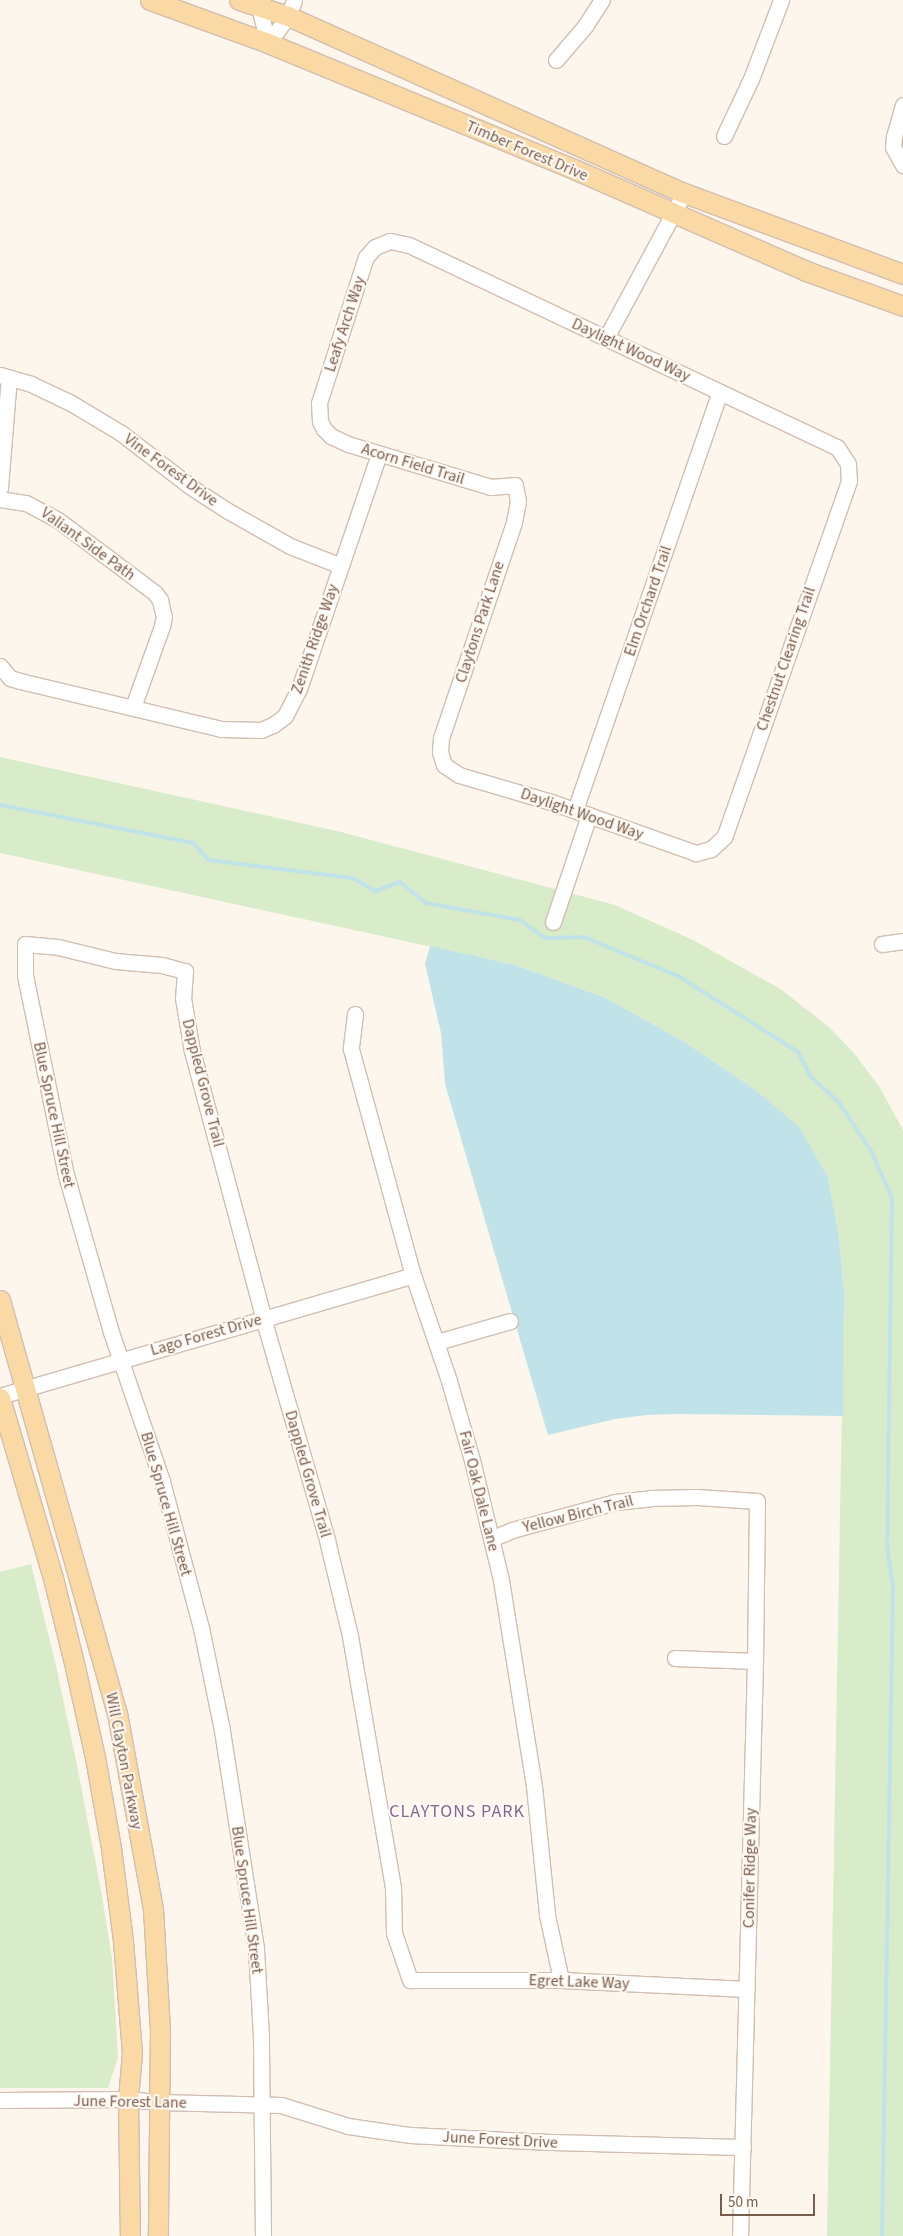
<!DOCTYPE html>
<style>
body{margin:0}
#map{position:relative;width:903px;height:2236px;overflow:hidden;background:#fdf6ec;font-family:"Source Sans 3",sans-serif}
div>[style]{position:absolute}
.green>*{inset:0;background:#d8ecc9}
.water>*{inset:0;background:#bfe3e8}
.stream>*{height:4px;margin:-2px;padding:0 2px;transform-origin:2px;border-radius:2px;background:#bfe3e8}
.roads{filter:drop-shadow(1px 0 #d1beb0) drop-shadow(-1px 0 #d1beb0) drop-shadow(0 1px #d1beb0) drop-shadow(0 -1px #d1beb0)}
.minor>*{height:15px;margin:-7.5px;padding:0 7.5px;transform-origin:7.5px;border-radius:7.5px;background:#fff}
.major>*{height:19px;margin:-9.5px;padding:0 9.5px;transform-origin:9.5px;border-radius:9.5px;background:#fbd9a5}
span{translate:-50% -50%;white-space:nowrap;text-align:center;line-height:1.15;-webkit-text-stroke:4px #fffaf3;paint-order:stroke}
.street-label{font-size:16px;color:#7a5c4d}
.neighbourhood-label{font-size:18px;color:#846695;letter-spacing:1px}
.scale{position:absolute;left:720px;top:2194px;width:95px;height:22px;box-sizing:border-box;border:2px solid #7a5c4d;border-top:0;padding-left:6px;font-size:15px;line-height:18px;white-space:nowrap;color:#7a5c4d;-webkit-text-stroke:4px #fffaf3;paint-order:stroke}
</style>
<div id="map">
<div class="green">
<i style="clip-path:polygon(0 757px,341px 832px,615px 905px,693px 940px,779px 988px,829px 1027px,854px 1053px,880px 1088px,903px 1130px,903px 2236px,827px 2236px,844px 1293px,839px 1236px,828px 1177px,799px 1128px,757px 1091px,686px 1043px,606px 998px,515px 965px,0 853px)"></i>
<i style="clip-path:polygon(31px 1564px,56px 1666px,78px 1770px,102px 1896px,112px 1958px,118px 2057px,108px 2088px,0 2088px,0 1572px)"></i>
</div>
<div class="water">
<i style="clip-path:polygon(430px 946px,515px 965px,606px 998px,686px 1043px,757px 1091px,799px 1127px,828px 1177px,839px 1236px,844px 1293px,843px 1416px,676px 1414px,647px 1415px,615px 1419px,548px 1435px,445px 1084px,441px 1033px,425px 964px)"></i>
</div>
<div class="stream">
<i style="left:0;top:805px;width:197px;rotate:11.1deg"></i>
<i style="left:193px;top:843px;width:23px;rotate:47deg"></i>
<i style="left:209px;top:860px;width:144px;rotate:7.2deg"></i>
<i style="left:352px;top:878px;width:26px;rotate:29deg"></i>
<i style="left:375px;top:891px;width:27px;rotate:-20deg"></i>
<i style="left:400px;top:882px;width:33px;rotate:39deg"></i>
<i style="left:426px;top:903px;width:96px;rotate:10.3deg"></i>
<i style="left:520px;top:920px;width:31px;rotate:36deg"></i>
<i style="left:545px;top:938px;width:39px;rotate:-1deg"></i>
<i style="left:584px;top:937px;width:104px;rotate:22.6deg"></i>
<i style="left:680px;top:977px;width:140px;rotate:32.4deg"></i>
<i style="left:798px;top:1052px;width:27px;rotate:63deg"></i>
<i style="left:810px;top:1076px;width:38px;rotate:42deg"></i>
<i style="left:838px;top:1101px;width:60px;rotate:56.6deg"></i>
<i style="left:871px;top:1151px;width:51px;rotate:65.9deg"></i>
<i style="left:892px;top:1198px;width:348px;rotate:90.8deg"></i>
<i style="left:887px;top:1546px;width:40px;rotate:81.5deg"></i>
<i style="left:893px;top:1586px;width:650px;rotate:90.97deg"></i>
</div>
<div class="roads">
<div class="minor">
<i style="left:262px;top:0;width:8px;rotate:113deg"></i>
<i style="left:259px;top:7px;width:37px;rotate:76deg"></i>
<i style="left:268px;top:43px;width:34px;rotate:-53deg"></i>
<i style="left:288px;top:16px;width:17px;rotate:-69deg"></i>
<i style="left:556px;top:60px;width:45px;rotate:-49.5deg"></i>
<i style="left:585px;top:26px;width:31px;rotate:-57deg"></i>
<i style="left:903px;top:105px;width:32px;rotate:106deg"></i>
<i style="left:894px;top:136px;width:11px;rotate:95deg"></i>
<i style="left:893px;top:147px;width:21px;rotate:61deg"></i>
<i style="left:724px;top:136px;width:63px;rotate:-64.7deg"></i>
<i style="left:751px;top:79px;width:85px;rotate:-69.2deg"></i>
<i style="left:390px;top:241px;width:19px;rotate:12deg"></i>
<i style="left:409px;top:245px;width:473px;rotate:25.3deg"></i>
<i style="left:837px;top:447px;width:20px;rotate:57deg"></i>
<i style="left:848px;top:464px;width:17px;rotate:87deg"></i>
<i style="left:849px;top:481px;width:377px;rotate:109.3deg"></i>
<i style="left:724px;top:837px;width:18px;rotate:137deg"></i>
<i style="left:711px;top:849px;width:16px;rotate:165deg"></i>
<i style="left:696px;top:853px;width:154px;rotate:-160.6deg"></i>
<i style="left:551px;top:802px;width:96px;rotate:-163.6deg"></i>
<i style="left:459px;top:775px;width:18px;rotate:-146deg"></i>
<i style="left:444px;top:765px;width:14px;rotate:-107deg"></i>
<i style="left:440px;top:752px;width:14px;rotate:-86deg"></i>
<i style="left:441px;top:738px;width:228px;rotate:-71.3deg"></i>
<i style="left:514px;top:522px;width:21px;rotate:-79deg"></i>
<i style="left:518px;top:501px;width:16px;rotate:-101deg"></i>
<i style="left:515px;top:485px;width:24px;rotate:175deg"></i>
<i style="left:491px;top:487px;width:149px;rotate:-163.3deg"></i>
<i style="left:348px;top:444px;width:19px;rotate:-155deg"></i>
<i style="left:331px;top:436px;width:10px;rotate:-135deg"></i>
<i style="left:324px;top:429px;width:9px;rotate:-117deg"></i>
<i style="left:320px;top:421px;width:18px;rotate:-93deg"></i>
<i style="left:319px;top:403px;width:153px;rotate:-72.2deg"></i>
<i style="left:366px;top:257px;width:13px;rotate:-48deg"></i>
<i style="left:375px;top:247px;width:16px;rotate:-22deg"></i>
<i style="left:606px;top:338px;width:165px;rotate:-61.7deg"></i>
<i style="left:0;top:375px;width:32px;rotate:16deg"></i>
<i style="left:31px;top:384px;width:44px;rotate:25.4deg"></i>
<i style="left:71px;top:403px;width:58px;rotate:31deg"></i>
<i style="left:121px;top:433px;width:88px;rotate:37.6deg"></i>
<i style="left:191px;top:487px;width:44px;rotate:33deg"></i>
<i style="left:228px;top:511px;width:71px;rotate:29.4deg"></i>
<i style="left:290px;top:546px;width:55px;rotate:21.4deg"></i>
<i style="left:0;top:488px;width:111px;rotate:-85.4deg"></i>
<i style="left:0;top:499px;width:26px;rotate:9deg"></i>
<i style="left:26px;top:503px;width:36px;rotate:28deg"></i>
<i style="left:58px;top:520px;width:121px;rotate:37deg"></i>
<i style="left:155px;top:593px;width:9px;rotate:54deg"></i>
<i style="left:160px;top:600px;width:17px;rotate:77deg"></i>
<i style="left:164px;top:617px;width:9px;rotate:103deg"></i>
<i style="left:162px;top:626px;width:86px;rotate:109.7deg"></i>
<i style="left:0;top:666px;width:16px;rotate:50deg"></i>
<i style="left:10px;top:678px;width:10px;rotate:17deg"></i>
<i style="left:20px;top:681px;width:207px;rotate:13.4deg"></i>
<i style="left:221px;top:729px;width:40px;rotate:1.4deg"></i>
<i style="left:261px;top:730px;width:13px;rotate:-23deg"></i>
<i style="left:273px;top:725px;width:15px;rotate:-37deg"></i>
<i style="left:285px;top:716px;width:30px;rotate:-63deg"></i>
<i style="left:299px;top:689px;width:248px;rotate:-71.2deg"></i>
<i style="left:575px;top:810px;width:442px;rotate:-70.9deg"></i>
<i style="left:553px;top:922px;width:113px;rotate:-71.4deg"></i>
<i style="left:882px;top:944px;width:21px;rotate:-8deg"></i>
<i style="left:355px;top:1014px;width:35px;rotate:97deg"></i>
<i style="left:351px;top:1049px;width:234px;rotate:74.7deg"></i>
<i style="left:413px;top:1275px;width:112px;rotate:71.2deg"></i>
<i style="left:449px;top:1381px;width:82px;rotate:73.8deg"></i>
<i style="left:472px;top:1460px;width:123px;rotate:76.4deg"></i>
<i style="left:501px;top:1580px;width:209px;rotate:80.9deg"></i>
<i style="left:534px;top:1786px;width:130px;rotate:84.2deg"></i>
<i style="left:547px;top:1915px;width:66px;rotate:77.8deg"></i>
<i style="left:437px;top:1342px;width:76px;rotate:-16deg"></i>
<i style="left:0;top:1396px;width:430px;rotate:-16.3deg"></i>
<i style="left:491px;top:1539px;width:23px;rotate:-23deg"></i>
<i style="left:512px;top:1530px;width:107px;rotate:-15.2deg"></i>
<i style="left:615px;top:1502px;width:36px;rotate:-6deg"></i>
<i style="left:651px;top:1498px;width:46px;rotate:-1.2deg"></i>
<i style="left:697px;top:1497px;width:60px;rotate:3.8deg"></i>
<i style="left:757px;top:1501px;width:160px;rotate:90.7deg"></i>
<i style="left:755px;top:1661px;width:575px;rotate:91.49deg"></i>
<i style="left:675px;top:1658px;width:80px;rotate:2.1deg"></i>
<i style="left:0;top:2100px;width:128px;rotate:-0.4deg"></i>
<i style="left:128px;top:2099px;width:30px;rotate:6deg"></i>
<i style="left:158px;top:2102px;width:123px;rotate:1.4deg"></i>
<i style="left:281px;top:2105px;width:70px;rotate:17.4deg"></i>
<i style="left:348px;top:2126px;width:63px;rotate:8.3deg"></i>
<i style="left:410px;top:2135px;width:140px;rotate:2.9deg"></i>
<i style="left:550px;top:2142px;width:193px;rotate:1.5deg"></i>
<i style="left:263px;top:2236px;width:200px;rotate:-90.6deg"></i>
<i style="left:261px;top:2036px;width:88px;rotate:-93.3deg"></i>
<i style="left:256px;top:1948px;width:221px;rotate:-98.9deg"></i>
<i style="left:222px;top:1730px;width:104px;rotate:-101.6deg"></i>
<i style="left:201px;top:1628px;width:152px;rotate:-104.9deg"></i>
<i style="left:162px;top:1481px;width:157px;rotate:-108.9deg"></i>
<i style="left:111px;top:1332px;width:163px;rotate:-106deg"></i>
<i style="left:66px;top:1175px;width:204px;rotate:-101.6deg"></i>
<i style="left:25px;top:975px;width:31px;rotate:-90deg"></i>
<i style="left:25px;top:944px;width:33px;rotate:5deg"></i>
<i style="left:58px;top:947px;width:59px;rotate:13.8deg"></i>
<i style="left:115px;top:961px;width:47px;rotate:4.9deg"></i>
<i style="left:162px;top:965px;width:24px;rotate:15deg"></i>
<i style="left:185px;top:971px;width:27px;rotate:94deg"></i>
<i style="left:183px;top:998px;width:54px;rotate:80.4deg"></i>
<i style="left:192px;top:1051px;width:287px;rotate:75deg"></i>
<i style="left:266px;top:1328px;width:221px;rotate:73.9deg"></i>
<i style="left:327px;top:1540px;width:99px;rotate:76.5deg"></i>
<i style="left:350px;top:1636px;width:256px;rotate:80.3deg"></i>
<i style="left:393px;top:1888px;width:45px;rotate:88.7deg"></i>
<i style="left:394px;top:1933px;width:50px;rotate:71.2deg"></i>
<i style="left:410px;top:1980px;width:151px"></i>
<i style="left:561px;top:1980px;width:186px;rotate:2.8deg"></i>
</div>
<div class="major">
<i style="left:150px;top:0;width:126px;rotate:20deg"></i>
<i style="left:268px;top:43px;width:331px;rotate:22.4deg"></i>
<i style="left:574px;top:169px;width:253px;rotate:23.7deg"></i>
<i style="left:806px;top:271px;width:103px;rotate:19.8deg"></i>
<i style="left:239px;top:0;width:52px;rotate:18.1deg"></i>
<i style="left:288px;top:16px;width:434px;rotate:24.1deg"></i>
<i style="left:684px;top:193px;width:233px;rotate:20.3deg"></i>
<i style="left:0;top:1300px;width:429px;rotate:74.2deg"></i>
<i style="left:117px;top:1713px;width:199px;rotate:79.6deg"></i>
<i style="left:153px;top:1909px;width:122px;rotate:86.7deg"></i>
<i style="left:160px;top:2031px;width:205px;rotate:90.6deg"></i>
<i style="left:0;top:1398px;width:192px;rotate:73.6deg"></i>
<i style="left:54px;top:1582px;width:88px;rotate:76.1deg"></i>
<i style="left:75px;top:1667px;width:92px;rotate:77.5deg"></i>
<i style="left:95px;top:1757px;width:92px;rotate:80deg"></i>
<i style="left:111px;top:1848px;width:94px;rotate:82.6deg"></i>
<i style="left:123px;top:1941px;width:112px;rotate:85.4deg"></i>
<i style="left:132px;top:2053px;width:46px;rotate:95deg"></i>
<i style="left:128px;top:2099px;width:137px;rotate:89.2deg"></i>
</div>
</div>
<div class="street-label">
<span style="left:527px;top:151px;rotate:23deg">Timber Forest Drive</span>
<span style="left:345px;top:324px;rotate:-72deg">Leafy Arch Way</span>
<span style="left:631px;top:350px;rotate:25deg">Daylight Wood Way</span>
<span style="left:413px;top:464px;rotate:17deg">Acorn Field Trail</span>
<span style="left:171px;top:470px;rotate:36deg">Vine Forest Drive</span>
<span style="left:88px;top:544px;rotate:36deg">Valiant Side Path</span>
<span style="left:648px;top:601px;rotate:-71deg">Elm Orchard Trail</span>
<span style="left:480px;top:622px;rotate:-72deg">Claytons Park Lane</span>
<span style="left:315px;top:639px;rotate:-71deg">Zenith Ridge Way</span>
<span style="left:786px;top:659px;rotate:-71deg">Chestnut Clearing Trail</span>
<span style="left:582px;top:814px;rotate:19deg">Daylight Wood Way</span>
<span style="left:203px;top:1083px;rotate:76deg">Dappled Grove Trail</span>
<span style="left:54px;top:1115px;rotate:78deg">Blue Spruce Hill Street</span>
<span style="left:206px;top:1335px;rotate:-16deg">Lago Forest Drive</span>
<span style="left:308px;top:1474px;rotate:74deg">Dappled Grove Trail</span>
<span style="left:479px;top:1491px;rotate:76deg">Fair Oak Dale Lane</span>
<span style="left:166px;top:1504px;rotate:74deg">Blue Spruce Hill Street</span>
<span style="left:578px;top:1514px;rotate:-14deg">Yellow Birch Trail</span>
<span style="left:124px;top:1761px;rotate:79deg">Will Clayton Parkway</span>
<span style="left:750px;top:1868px;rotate:-89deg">Conifer Ridge Way</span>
<span style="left:247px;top:1900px;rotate:82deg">Blue Spruce Hill Street</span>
<span style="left:579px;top:1982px;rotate:2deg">Egret Lake Way</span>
<span style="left:130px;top:2102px;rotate:1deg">June Forest Lane</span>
<span style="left:500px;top:2140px;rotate:3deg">June Forest Drive</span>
</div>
<div class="neighbourhood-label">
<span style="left:457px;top:1812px">CLAYTONS PARK</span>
</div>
<div class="scale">50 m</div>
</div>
